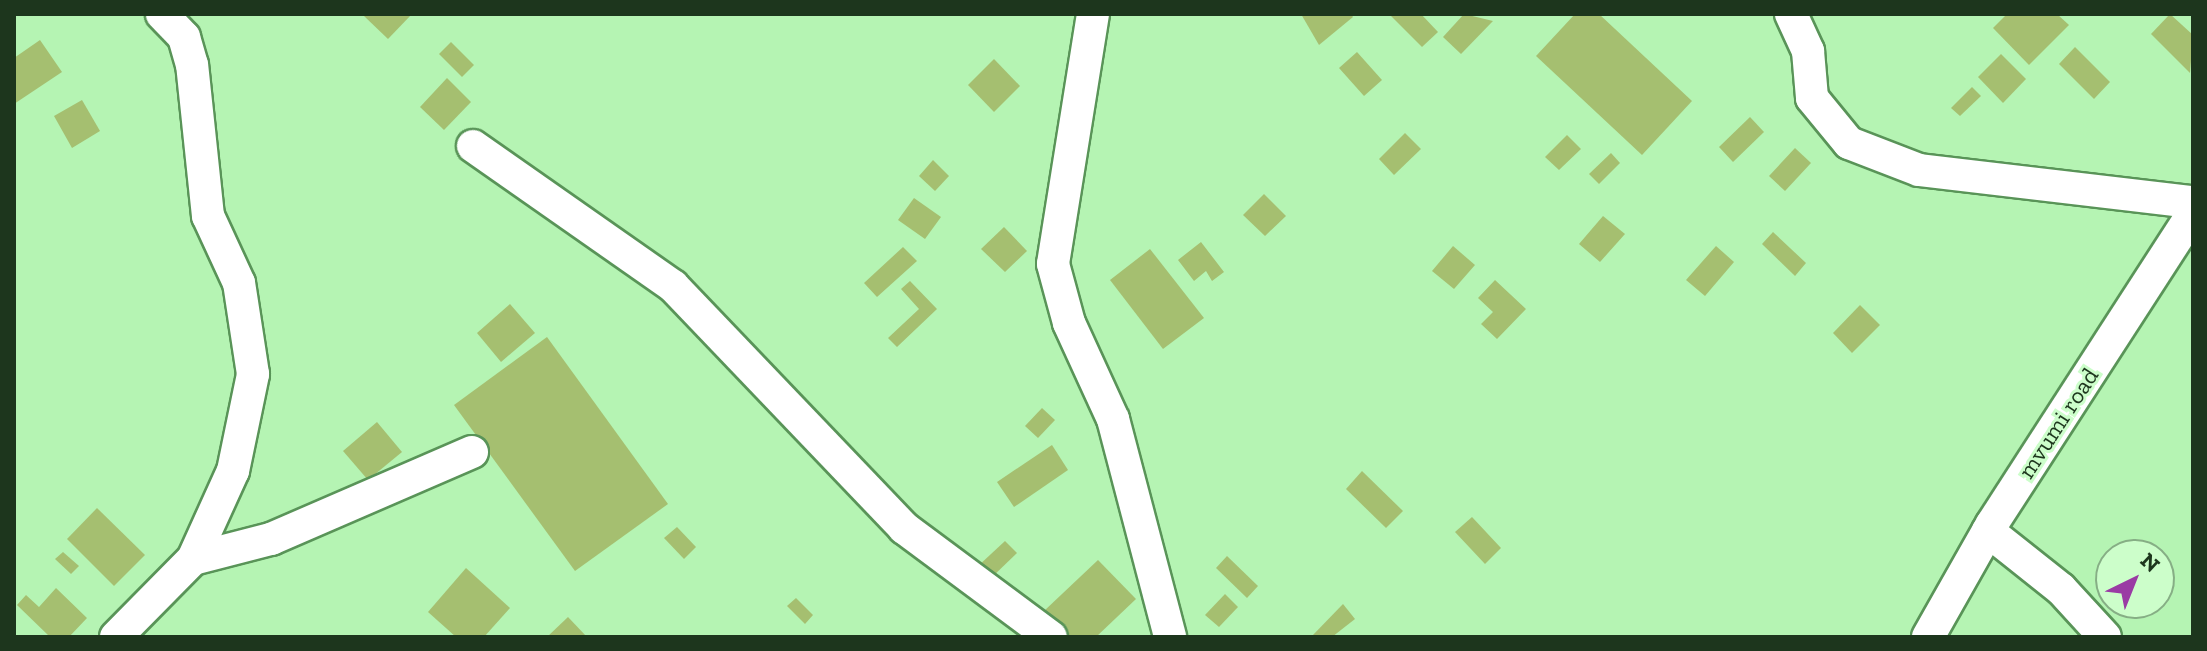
<!DOCTYPE html>
<style>
body{margin:0}
#map{position:relative;width:2207px;height:651px;overflow:hidden;background:#b5f4b3;font-family:"Zilla Slab",serif}
div>[style]{position:absolute}
.building>*{inset:0;background:#a5bf70}
.roads{filter:drop-shadow(2px 0 #599458) drop-shadow(-2px 0 #599458) drop-shadow(0 2px #599458) drop-shadow(0 -2px #599458)}
.minor>*{height:32px;margin:-16px;padding:0 16px;transform-origin:16px;border-radius:16px;background:#fff}
span{translate:-50% -50%;white-space:nowrap;text-align:center;line-height:1.15;-webkit-text-stroke:6px #ccfeca;paint-order:stroke}
.street-label{font-size:24px;color:#1d361d}
.frame{position:absolute;inset:0;border:16px solid #1d361d;pointer-events:none}
.north{position:absolute;left:2095px;top:539px;width:80px;height:80px;box-sizing:border-box;background:#ccfeca;border:2px solid #86ae85;border-radius:50%;rotate:43deg;font-size:22px;font-weight:700;line-height:32px;text-align:center;color:#1d361d}
.north::after{content:'';display:block;margin:auto;width:28px;height:36px;background:#9a3ba4;clip-path:polygon(50% 0,100% 100%,50% 72%,0 100%)}
</style>
<div id="map">
<div class="building">
<i style="clip-path:polygon(412px 14px,388px 39px,364px 16px,366px 14px)"></i>
<i style="clip-path:polygon(1301px 14px,1351px 14px,1353px 17px,1319px 45px)"></i>
<i style="clip-path:polygon(1389px 14px,1421px 14px,1438px 32px,1422px 47px)"></i>
<i style="clip-path:polygon(1464px 14px,1493px 21px,1461px 54px,1443px 37px)"></i>
<i style="clip-path:polygon(1575px 14px,1599px 14px,1692px 101px,1642px 155px,1536px 56px)"></i>
<i style="clip-path:polygon(2007px 14px,2057px 14px,2069px 25px,2029px 65px,1993px 28px)"></i>
<i style="clip-path:polygon(2170px 14px,2193px 35px,2190px 73px,2151px 34px)"></i>
<i style="clip-path:polygon(40px 40px,62px 72px,14px 104px,14px 58px)"></i>
<i style="clip-path:polygon(451px 42px,474px 65px,462px 77px,439px 54px)"></i>
<i style="clip-path:polygon(2075px 47px,2110px 82px,2094px 99px,2059px 64px)"></i>
<i style="clip-path:polygon(1357px 52px,1382px 80px,1364px 96px,1339px 68px)"></i>
<i style="clip-path:polygon(2001px 54px,2026px 79px,2003px 103px,1978px 77px)"></i>
<i style="clip-path:polygon(994px 59px,1020px 86px,994px 112px,968px 85px)"></i>
<i style="clip-path:polygon(447px 78px,471px 102px,444px 130px,420px 107px)"></i>
<i style="clip-path:polygon(1972px 87px,1981px 96px,1960px 116px,1951px 108px)"></i>
<i style="clip-path:polygon(82px 100px,100px 131px,72px 148px,54px 116px)"></i>
<i style="clip-path:polygon(1750px 117px,1764px 132px,1733px 162px,1719px 147px)"></i>
<i style="clip-path:polygon(1405px 133px,1421px 149px,1394px 175px,1379px 159px)"></i>
<i style="clip-path:polygon(1567px 135px,1581px 149px,1559px 170px,1545px 157px)"></i>
<i style="clip-path:polygon(1795px 148px,1811px 163px,1785px 191px,1769px 176px)"></i>
<i style="clip-path:polygon(1611px 153px,1620px 163px,1599px 184px,1589px 174px)"></i>
<i style="clip-path:polygon(933px 160px,949px 176px,935px 191px,919px 176px)"></i>
<i style="clip-path:polygon(1264px 194px,1286px 216px,1265px 236px,1243px 215px)"></i>
<i style="clip-path:polygon(914px 198px,941px 217px,925px 239px,898px 220px)"></i>
<i style="clip-path:polygon(1603px 216px,1625px 234px,1600px 262px,1579px 244px)"></i>
<i style="clip-path:polygon(1004px 227px,1027px 251px,1005px 272px,981px 249px)"></i>
<i style="clip-path:polygon(1773px 232px,1806px 263px,1795px 276px,1762px 244px)"></i>
<i style="clip-path:polygon(1201px 242px,1224px 272px,1212px 281px,1206px 271px,1194px 281px,1178px 260px)"></i>
<i style="clip-path:polygon(1453px 246px,1475px 265px,1454px 289px,1432px 271px)"></i>
<i style="clip-path:polygon(1716px 246px,1734px 262px,1705px 296px,1686px 280px)"></i>
<i style="clip-path:polygon(903px 247px,917px 261px,877px 297px,864px 283px)"></i>
<i style="clip-path:polygon(1150px 249px,1204px 318px,1163px 349px,1110px 280px)"></i>
<i style="clip-path:polygon(1495px 280px,1526px 309px,1497px 339px,1481px 324px,1493px 312px,1478px 298px)"></i>
<i style="clip-path:polygon(910px 281px,937px 309px,897px 347px,888px 338px,919px 309px,901px 289px)"></i>
<i style="clip-path:polygon(510px 304px,535px 333px,501px 362px,477px 333px)"></i>
<i style="clip-path:polygon(1860px 305px,1880px 325px,1852px 353px,1833px 333px)"></i>
<i style="clip-path:polygon(547px 337px,668px 504px,575px 571px,454px 405px)"></i>
<i style="clip-path:polygon(1042px 408px,1055px 420px,1038px 438px,1025px 426px)"></i>
<i style="clip-path:polygon(377px 422px,402px 452px,368px 480px,343px 451px)"></i>
<i style="clip-path:polygon(1052px 445px,1068px 470px,1014px 507px,997px 482px)"></i>
<i style="clip-path:polygon(1362px 471px,1403px 511px,1386px 528px,1346px 489px)"></i>
<i style="clip-path:polygon(97px 508px,145px 555px,114px 586px,67px 539px)"></i>
<i style="clip-path:polygon(1472px 517px,1501px 548px,1485px 564px,1455px 532px)"></i>
<i style="clip-path:polygon(677px 527px,696px 547px,684px 559px,664px 538px)"></i>
<i style="clip-path:polygon(1005px 541px,1017px 553px,990px 579px,977px 567px)"></i>
<i style="clip-path:polygon(63px 552px,79px 566px,71px 574px,55px 559px)"></i>
<i style="clip-path:polygon(1227px 556px,1258px 586px,1247px 598px,1216px 568px)"></i>
<i style="clip-path:polygon(1098px 560px,1136px 599px,1096px 637px,1068px 637px,1044px 611px)"></i>
<i style="clip-path:polygon(466px 568px,510px 608px,484px 637px,456px 637px,428px 612px)"></i>
<i style="clip-path:polygon(56px 588px,87px 618px,69px 637px,50px 637px,17px 605px,26px 595px,39px 607px)"></i>
<i style="clip-path:polygon(1225px 594px,1238px 607px,1219px 627px,1205px 615px)"></i>
<i style="clip-path:polygon(796px 598px,813px 615px,805px 624px,787px 606px)"></i>
<i style="clip-path:polygon(1343px 604px,1355px 619px,1332px 637px,1311px 637px)"></i>
<i style="clip-path:polygon(568px 617px,587px 637px,547px 637px)"></i>
</div>
<div class="roads">
<div class="minor">
<i style="left:1093px;top:14px;width:253px;rotate:99.1deg"></i>
<i style="left:1053px;top:264px;width:61px;rotate:74.8deg"></i>
<i style="left:1069px;top:323px;width:106px;rotate:65.4deg"></i>
<i style="left:1113px;top:419px;width:225px;rotate:75.3deg"></i>
<i style="left:1791px;top:14px;width:41px;rotate:65.3deg"></i>
<i style="left:1808px;top:51px;width:47px;rotate:85.1deg"></i>
<i style="left:1812px;top:98px;width:58px;rotate:50.6deg"></i>
<i style="left:1849px;top:143px;width:75px;rotate:21.1deg"></i>
<i style="left:1919px;top:170px;width:276px;rotate:6.7deg"></i>
<i style="left:473px;top:146px;width:244px;rotate:35deg"></i>
<i style="left:673px;top:286px;width:335px;rotate:46.3deg"></i>
<i style="left:904px;top:528px;width:183px;rotate:36.6deg"></i>
<i style="left:1988px;top:531px;width:93px;rotate:38.5deg"></i>
<i style="left:2061px;top:589px;width:65px;rotate:47.5deg"></i>
<i style="left:193px;top:559px;width:81px;rotate:-14.4deg"></i>
<i style="left:271px;top:539px;width:219px;rotate:-23.4deg"></i>
<i style="left:116px;top:637px;width:110px;rotate:-45.4deg"></i>
<i style="left:193px;top:559px;width:97px;rotate:-65.6deg"></i>
<i style="left:233px;top:471px;width:99px;rotate:-78.3deg"></i>
<i style="left:253px;top:374px;width:92px;rotate:-98.7deg"></i>
<i style="left:239px;top:283px;width:74px;rotate:-114.8deg"></i>
<i style="left:208px;top:216px;width:152px;rotate:-96deg"></i>
<i style="left:192px;top:65px;width:29px;rotate:-106deg"></i>
<i style="left:184px;top:37px;width:32px;rotate:-134deg"></i>
<i style="left:1928px;top:637px;width:130px;rotate:-60.5deg"></i>
<i style="left:1992px;top:524px;width:370px;rotate:-57.1deg"></i>
</div>
</div>
<div class="street-label">
<span style="left:2058px;top:423px;rotate:-57deg">mvumi road</span>
</div>
<div class="frame"></div>
<div class="north">N</div>
</div>
